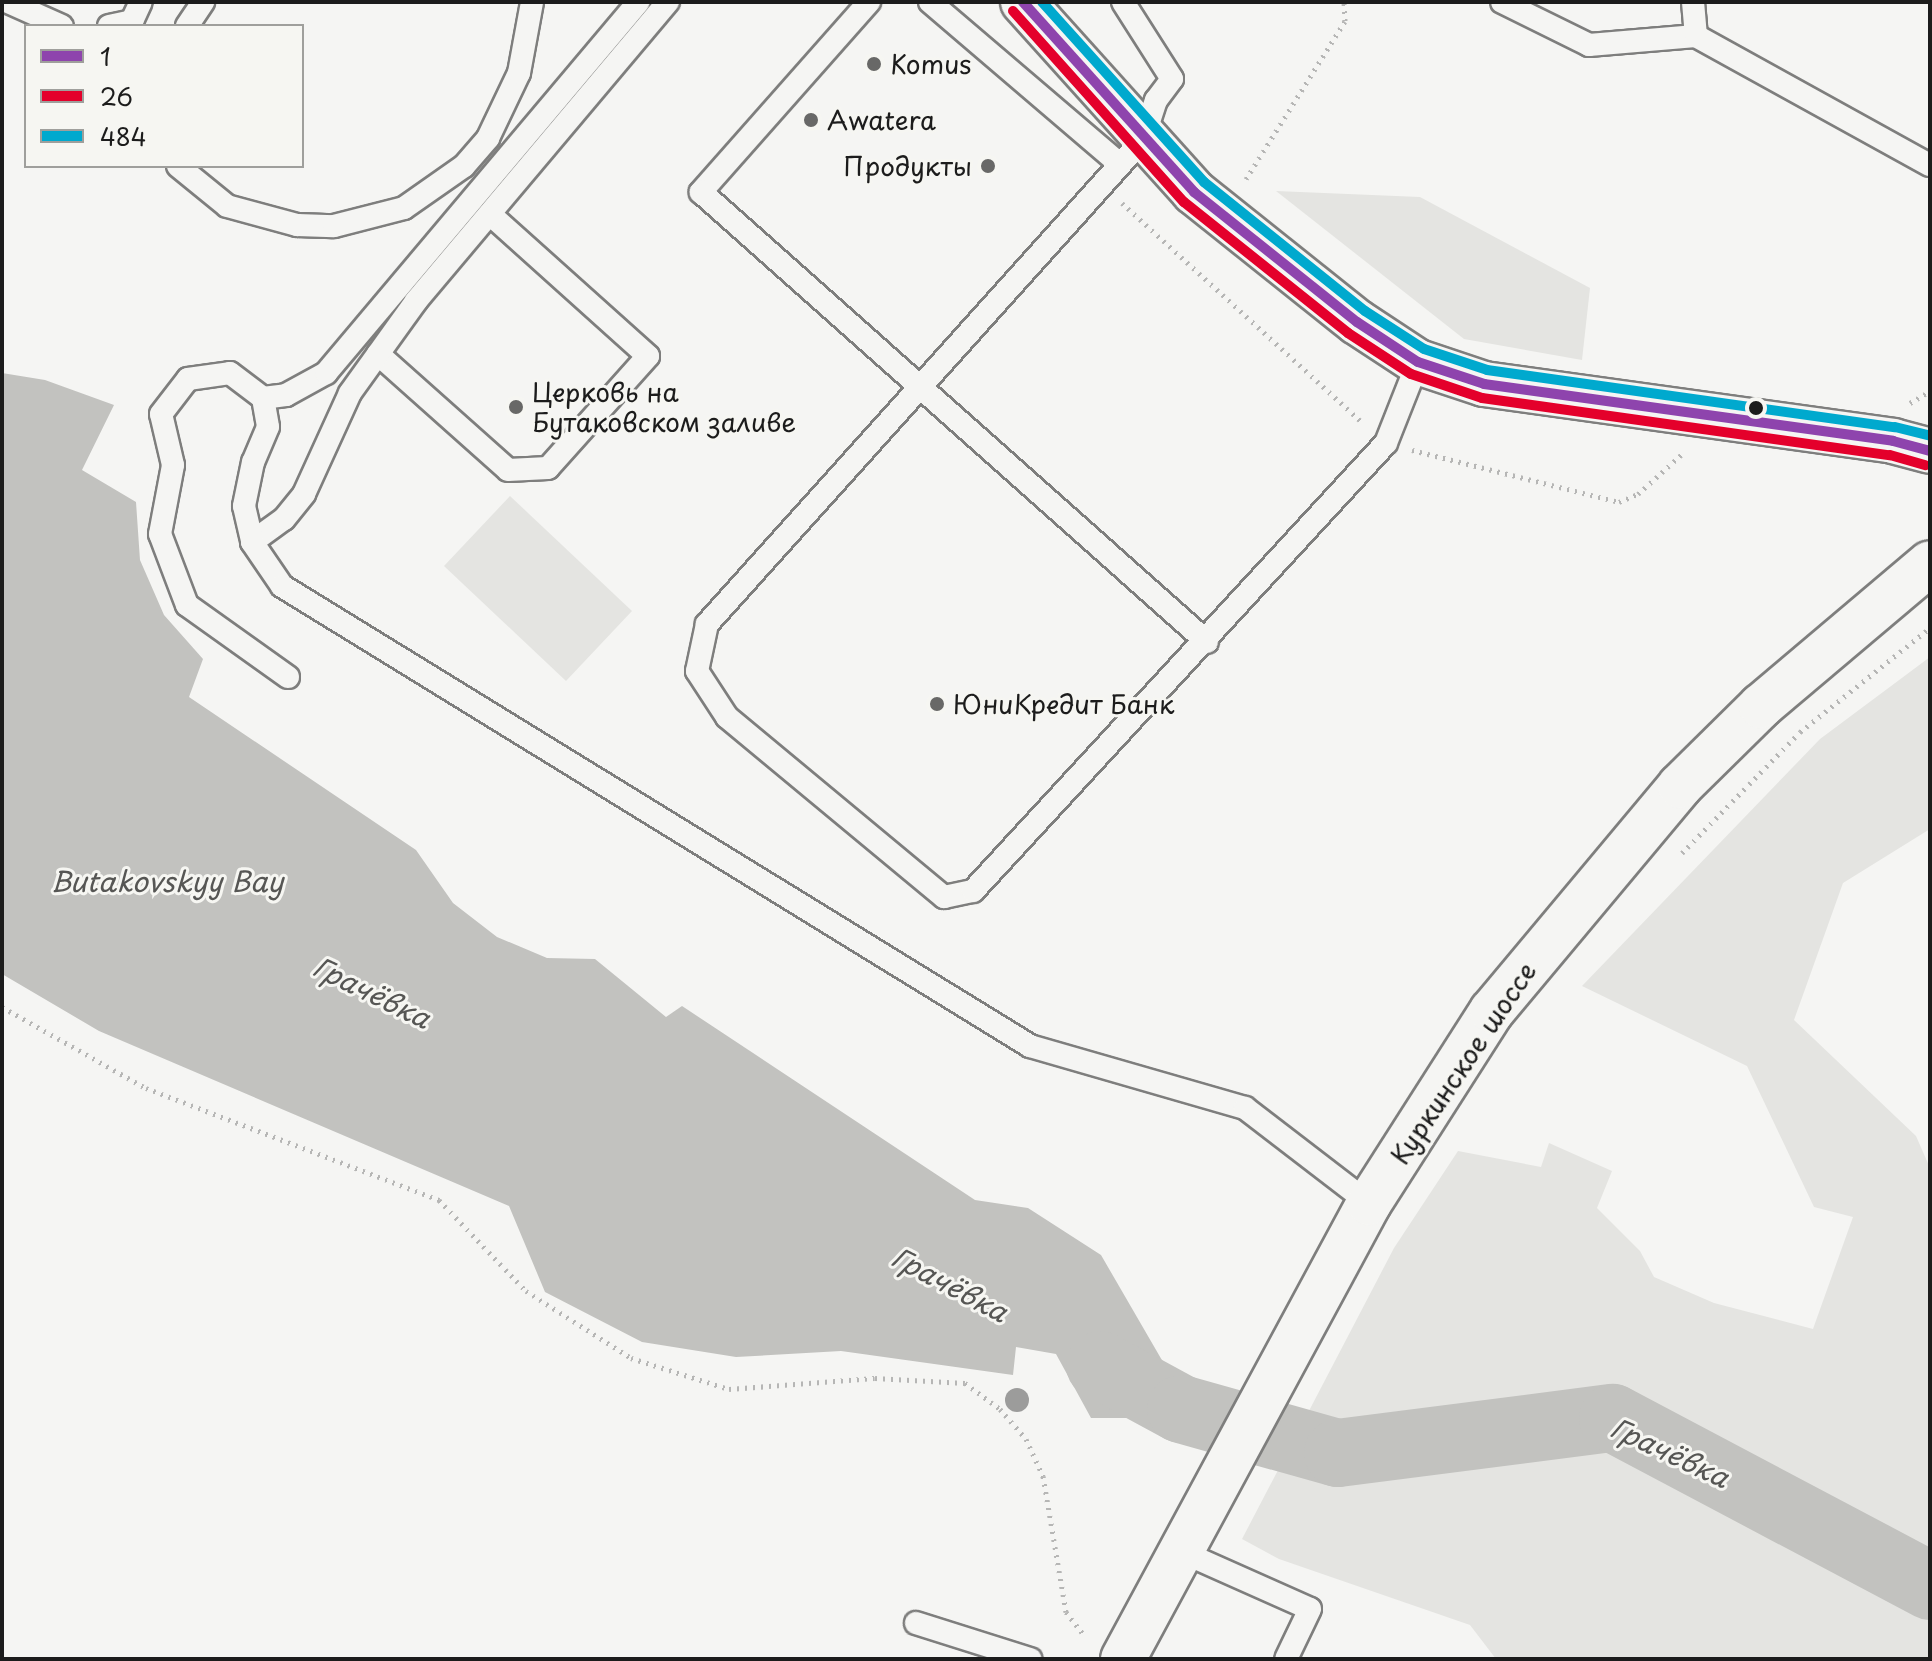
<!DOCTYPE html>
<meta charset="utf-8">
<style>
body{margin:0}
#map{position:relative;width:1932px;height:1661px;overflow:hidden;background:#f5f5f3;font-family:"Playpen Sans",sans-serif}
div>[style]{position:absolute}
.green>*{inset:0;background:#e4e4e1}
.water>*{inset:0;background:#c2c2bf}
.river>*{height:68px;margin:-34px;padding:0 34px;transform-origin:34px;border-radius:34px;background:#c2c2bf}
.path>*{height:5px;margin-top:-2.5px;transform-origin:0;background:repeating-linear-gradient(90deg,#b6b6b5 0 2px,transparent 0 8px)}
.roads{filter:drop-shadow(2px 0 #7e7e7d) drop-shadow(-2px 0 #7e7e7d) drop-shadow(0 2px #7e7e7d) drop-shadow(0 -2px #7e7e7d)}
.service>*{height:22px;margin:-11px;padding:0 11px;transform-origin:11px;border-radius:11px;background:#f5f5f3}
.tertiary>*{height:44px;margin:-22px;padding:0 22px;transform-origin:22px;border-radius:22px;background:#f5f5f3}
.bus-1>*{height:10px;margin:-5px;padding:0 5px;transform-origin:5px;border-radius:5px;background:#8e44ad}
.bus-2>*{height:10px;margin:-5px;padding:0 5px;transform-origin:5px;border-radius:5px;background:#e4002b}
.bus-3>*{height:10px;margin:-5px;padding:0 5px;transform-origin:5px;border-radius:5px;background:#00a9ce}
.trees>*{width:24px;height:24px;margin:-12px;border-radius:50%;background:#9c9c9b}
.dots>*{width:22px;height:22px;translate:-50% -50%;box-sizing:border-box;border:4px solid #f6f6f2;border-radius:50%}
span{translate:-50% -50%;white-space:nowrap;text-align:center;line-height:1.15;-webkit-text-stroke:6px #f6f6f2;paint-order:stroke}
.poi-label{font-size:26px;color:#1c1c1c}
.left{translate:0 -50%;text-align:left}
.right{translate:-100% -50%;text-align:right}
.street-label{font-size:26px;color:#1c1c1c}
.water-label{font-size:28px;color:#565654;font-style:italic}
.frame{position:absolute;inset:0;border:4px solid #1c1c1c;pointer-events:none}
.legend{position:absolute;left:24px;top:24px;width:280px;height:144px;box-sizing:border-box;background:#f6f6f2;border:2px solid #9f9f9c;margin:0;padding:10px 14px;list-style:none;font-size:24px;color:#1c1c1c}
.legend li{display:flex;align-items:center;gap:16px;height:40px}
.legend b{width:40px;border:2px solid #9f9f9c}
</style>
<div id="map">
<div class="green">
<i style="clip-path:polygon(1276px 191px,1420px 197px,1590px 288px,1582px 360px,1464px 339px)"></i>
<i style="clip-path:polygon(510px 496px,632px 611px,566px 681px,444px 566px)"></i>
<i style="clip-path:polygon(1930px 657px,1930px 829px,1843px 883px,1794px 1020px,1916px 1136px,1930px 1168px,1930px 1659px,1496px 1659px,1470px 1625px,1279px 1559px,1242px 1539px,1394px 1248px,1458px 1151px,1541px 1167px,1549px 1143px,1612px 1171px,1597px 1208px,1640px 1251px,1654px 1277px,1714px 1303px,1813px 1329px,1853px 1217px,1814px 1207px,1747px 1066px,1582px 986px,1820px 739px)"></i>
</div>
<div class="water">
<i style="clip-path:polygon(2px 373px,45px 380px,114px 405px,82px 470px,136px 502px,140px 560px,164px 615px,203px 659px,189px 697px,416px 850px,453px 903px,497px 937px,547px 958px,595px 959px,666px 1017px,682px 1006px,975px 1200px,1028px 1208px,1101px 1255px,1181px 1393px,1181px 1409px,1168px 1418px,1091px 1418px,1056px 1354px,1016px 1347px,1013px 1375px,841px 1351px,736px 1357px,642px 1342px,545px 1292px,509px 1206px,99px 1031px,2px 974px)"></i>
</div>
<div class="river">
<i style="left:1100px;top:1365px;width:92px;rotate:28.5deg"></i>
<i style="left:1181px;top:1409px;width:163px;rotate:15.7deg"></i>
<i style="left:1338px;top:1453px;width:277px;rotate:-7.3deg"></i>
<i style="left:1613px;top:1418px;width:359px;rotate:27.9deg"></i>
</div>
<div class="path">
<i style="left:1246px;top:179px;width:186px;rotate:-57.9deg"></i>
<i style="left:1345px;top:21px;width:19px;rotate:-93deg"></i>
<i style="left:1122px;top:203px;width:326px;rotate:42.4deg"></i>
<i style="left:1910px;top:403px;width:23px;rotate:-31deg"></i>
<i style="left:1412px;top:450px;width:213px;rotate:14.1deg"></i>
<i style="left:1619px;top:502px;width:21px;rotate:-23deg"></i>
<i style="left:1638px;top:494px;width:59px;rotate:-42.3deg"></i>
<i style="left:1682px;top:853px;width:169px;rotate:-45.7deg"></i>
<i style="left:1800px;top:732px;width:166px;rotate:-38.7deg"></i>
<i style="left:2px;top:1007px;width:165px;rotate:29.4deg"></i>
<i style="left:146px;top:1088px;width:314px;rotate:20.9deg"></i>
<i style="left:439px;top:1200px;width:126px;rotate:46.3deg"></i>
<i style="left:526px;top:1291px;width:125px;rotate:32.5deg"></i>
<i style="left:631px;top:1358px;width:103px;rotate:17.6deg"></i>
<i style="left:729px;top:1389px;width:146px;rotate:-4.3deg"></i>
<i style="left:875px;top:1378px;width:90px;rotate:3.2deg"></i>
<i style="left:965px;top:1383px;width:44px;rotate:36.6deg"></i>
<i style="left:1000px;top:1409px;width:40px;rotate:49deg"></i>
<i style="left:1026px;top:1439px;width:41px;rotate:65.3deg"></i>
<i style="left:1043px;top:1476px;width:138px;rotate:80.4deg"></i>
<i style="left:1066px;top:1612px;width:29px;rotate:52deg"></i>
</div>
<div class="roads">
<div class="service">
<i style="left:8px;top:2px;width:59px;rotate:24deg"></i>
<i style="left:869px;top:2px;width:254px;rotate:131.5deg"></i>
<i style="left:701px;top:192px;width:677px;rotate:41.65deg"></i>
<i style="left:930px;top:2px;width:250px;rotate:40.5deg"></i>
<i style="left:1123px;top:2px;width:91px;rotate:57.5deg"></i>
<i style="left:1172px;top:79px;width:26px;rotate:127deg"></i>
<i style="left:1156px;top:100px;width:40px;rotate:108deg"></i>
<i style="left:1144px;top:138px;width:654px;rotate:131.96deg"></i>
<i style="left:707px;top:624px;width:48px;rotate:102deg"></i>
<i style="left:697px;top:671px;width:55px;rotate:56.9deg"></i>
<i style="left:727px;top:717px;width:282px;rotate:39.7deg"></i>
<i style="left:944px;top:897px;width:30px;rotate:-12deg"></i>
<i style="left:973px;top:891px;width:609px;rotate:-47.33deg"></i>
<i style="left:1386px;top:443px;width:87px;rotate:-68.4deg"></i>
<i style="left:1502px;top:2px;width:97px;rotate:26.3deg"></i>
<i style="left:1589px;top:45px;width:107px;rotate:-4.8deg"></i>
<i style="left:1696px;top:36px;width:267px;rotate:28.9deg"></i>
<i style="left:1693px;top:2px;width:34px;rotate:85deg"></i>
<i style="left:109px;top:26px;width:24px;rotate:-12deg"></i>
<i style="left:132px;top:21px;width:21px;rotate:-65deg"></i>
<i style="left:187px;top:26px;width:29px;rotate:-56deg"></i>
<i style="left:178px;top:166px;width:63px;rotate:39.2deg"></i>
<i style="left:227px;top:206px;width:73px;rotate:15.2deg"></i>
<i style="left:297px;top:225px;width:37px;rotate:2deg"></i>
<i style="left:334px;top:226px;width:72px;rotate:-14.4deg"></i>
<i style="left:404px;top:208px;width:73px;rotate:-35deg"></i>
<i style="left:464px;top:166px;width:37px;rotate:-49deg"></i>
<i style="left:488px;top:138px;width:72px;rotate:-64.5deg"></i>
<i style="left:519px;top:73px;width:72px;rotate:-79.6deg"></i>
<i style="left:378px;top:354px;width:174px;rotate:41.7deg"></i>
<i style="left:508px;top:470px;width:40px;rotate:-2.9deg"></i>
<i style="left:548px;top:468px;width:150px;rotate:-48.2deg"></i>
<i style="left:648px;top:356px;width:212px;rotate:-138.1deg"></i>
<i style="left:263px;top:398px;width:23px;rotate:-7deg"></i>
<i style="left:286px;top:395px;width:46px;rotate:-28.8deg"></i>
<i style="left:326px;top:373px;width:485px;rotate:-49.9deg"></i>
<i style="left:252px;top:542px;width:39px;rotate:-36deg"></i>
<i style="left:284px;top:519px;width:32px;rotate:-51deg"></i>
<i style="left:304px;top:494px;width:111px;rotate:-65.5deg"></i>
<i style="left:350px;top:393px;width:113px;rotate:-54.3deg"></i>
<i style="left:416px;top:301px;width:391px;rotate:-49.9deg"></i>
<i style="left:288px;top:677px;width:124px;rotate:-144.5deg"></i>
<i style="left:187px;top:605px;width:76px;rotate:-110.8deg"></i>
<i style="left:160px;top:534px;width:70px;rotate:-79.3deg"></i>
<i style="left:173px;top:465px;width:52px;rotate:-103.2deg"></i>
<i style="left:161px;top:414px;width:44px;rotate:-52.4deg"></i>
<i style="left:188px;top:379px;width:42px;rotate:-8.1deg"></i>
<i style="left:230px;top:373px;width:41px;rotate:37.1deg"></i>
<i style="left:263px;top:398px;width:29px;rotate:80deg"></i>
<i style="left:268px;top:427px;width:38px;rotate:113deg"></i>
<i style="left:253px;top:462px;width:45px;rotate:101.6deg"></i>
<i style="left:244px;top:506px;width:37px;rotate:77deg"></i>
<i style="left:252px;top:542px;width:53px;rotate:55.7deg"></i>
<i style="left:282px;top:586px;width:878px;rotate:31.59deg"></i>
<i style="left:1030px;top:1046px;width:224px;rotate:16.1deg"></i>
<i style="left:1245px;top:1108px;width:156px;rotate:37.5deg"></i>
<i style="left:1180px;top:1551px;width:142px;rotate:24deg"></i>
<i style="left:1310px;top:1609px;width:55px;rotate:115.6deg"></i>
<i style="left:916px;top:1623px;width:120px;rotate:17.5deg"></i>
</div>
<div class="tertiary">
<i style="left:1023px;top:2px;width:256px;rotate:48deg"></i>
<i style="left:1194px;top:192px;width:208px;rotate:38.6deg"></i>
<i style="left:1357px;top:322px;width:73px;rotate:33.3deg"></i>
<i style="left:1418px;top:362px;width:70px;rotate:18.4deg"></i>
<i style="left:1484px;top:384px;width:413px;rotate:7.9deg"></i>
<i style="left:1893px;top:441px;width:38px;rotate:15deg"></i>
<i style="left:1123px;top:1659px;width:518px;rotate:-61.65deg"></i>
<i style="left:1369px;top:1203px;width:228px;rotate:-57.4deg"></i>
<i style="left:1492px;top:1011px;width:293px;rotate:-50.1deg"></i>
<i style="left:1680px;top:786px;width:114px;rotate:-44.6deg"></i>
<i style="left:1761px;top:706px;width:221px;rotate:-40.2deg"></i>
</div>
</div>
<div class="bus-1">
<i style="left:1023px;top:2px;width:256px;rotate:48deg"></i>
<i style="left:1194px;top:192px;width:208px;rotate:38.6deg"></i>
<i style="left:1357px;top:322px;width:73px;rotate:33.3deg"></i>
<i style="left:1418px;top:362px;width:70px;rotate:18.4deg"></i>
<i style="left:1484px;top:384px;width:413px;rotate:7.9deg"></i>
<i style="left:1893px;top:441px;width:38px;rotate:15deg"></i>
</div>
<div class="bus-2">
<i style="left:1013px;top:11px;width:256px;rotate:48.2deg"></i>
<i style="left:1184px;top:202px;width:210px;rotate:38.6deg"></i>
<i style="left:1348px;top:333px;width:75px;rotate:33.1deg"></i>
<i style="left:1411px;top:374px;width:75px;rotate:18.7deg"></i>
<i style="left:1482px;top:398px;width:412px;rotate:8deg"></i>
<i style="left:1890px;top:455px;width:37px;rotate:16deg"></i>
</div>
<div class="bus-3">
<i style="left:1042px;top:2px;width:242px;rotate:48deg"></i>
<i style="left:1204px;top:182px;width:206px;rotate:38.7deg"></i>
<i style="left:1365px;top:311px;width:70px;rotate:32.8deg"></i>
<i style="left:1424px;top:349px;width:66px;rotate:18.4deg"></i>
<i style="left:1487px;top:370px;width:412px;rotate:8deg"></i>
<i style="left:1895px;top:427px;width:36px;rotate:14deg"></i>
</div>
<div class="trees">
<i style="left:1017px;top:1400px"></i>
</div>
<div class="dots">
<i style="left:874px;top:64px;background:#686867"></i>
<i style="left:811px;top:120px;background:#686867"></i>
<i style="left:988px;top:166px;background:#686867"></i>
<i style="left:516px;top:407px;background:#686867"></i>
<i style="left:1756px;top:408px;background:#1c1c1c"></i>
<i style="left:937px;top:704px;background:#686867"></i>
</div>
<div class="poi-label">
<span class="left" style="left:890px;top:64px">Komus</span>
<span class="left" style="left:827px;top:120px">Awatera</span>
<span class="right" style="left:972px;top:166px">Продукты</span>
<span class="left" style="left:532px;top:407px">Церковь на<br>Бутаковском заливе</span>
<span class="left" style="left:953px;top:704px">ЮниКредит Банк</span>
</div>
<div class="street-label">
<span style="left:1463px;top:1063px;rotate:-56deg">Куркинское шоссе</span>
</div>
<div class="water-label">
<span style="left:167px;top:881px">Butakovskyy Bay</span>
<span style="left:372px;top:992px;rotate:26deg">Грачёвка</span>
<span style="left:950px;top:1284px;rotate:28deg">Грачёвка</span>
<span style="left:1670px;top:1452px;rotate:25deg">Грачёвка</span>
</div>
<div class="frame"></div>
<ul class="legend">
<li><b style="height:10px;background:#8e44ad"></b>1</li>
<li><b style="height:10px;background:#e4002b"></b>26</li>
<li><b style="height:10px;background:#00a9ce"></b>484</li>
</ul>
</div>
